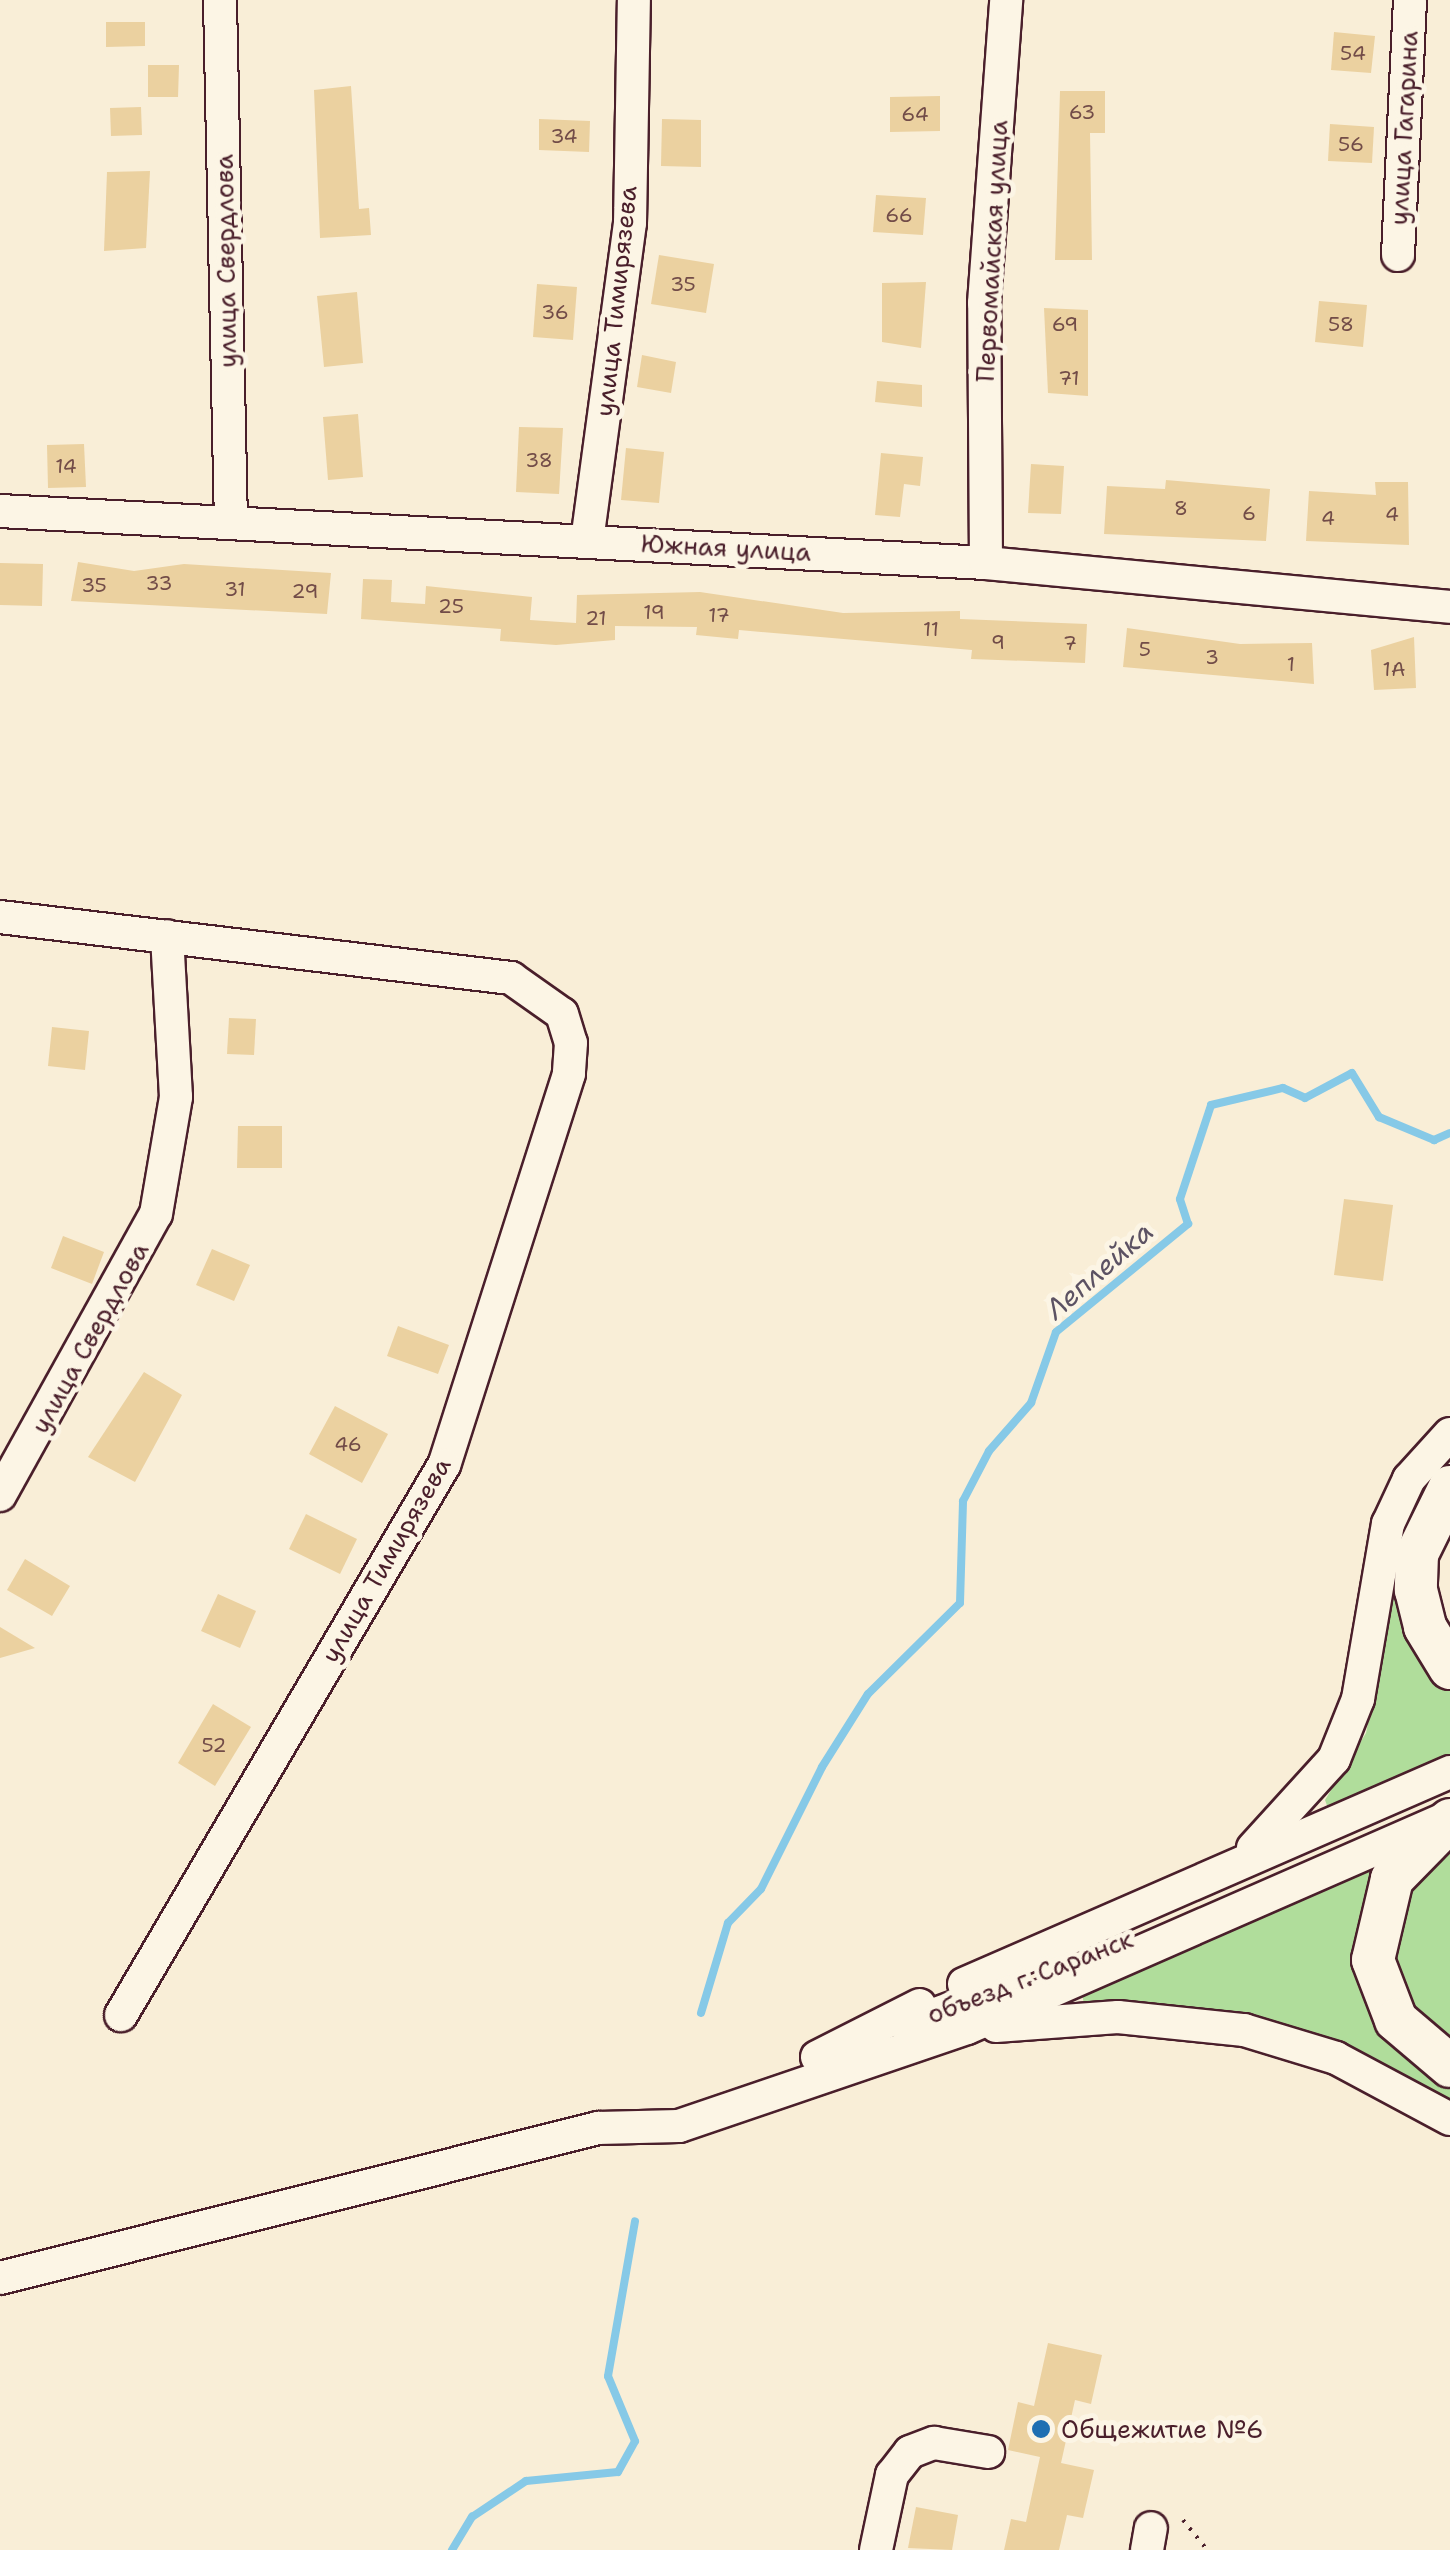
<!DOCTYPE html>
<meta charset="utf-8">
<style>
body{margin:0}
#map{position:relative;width:1450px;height:2550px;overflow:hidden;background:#f9eed7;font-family:"Shantell Sans",sans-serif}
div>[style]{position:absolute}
.green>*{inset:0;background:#b0dd9b}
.stream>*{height:8px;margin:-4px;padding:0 4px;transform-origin:4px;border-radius:4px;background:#86c9e7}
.building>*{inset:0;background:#ebd1a0}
.path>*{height:4px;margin-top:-2px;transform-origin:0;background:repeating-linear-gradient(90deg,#4a1f2b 0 2.5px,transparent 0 10.5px)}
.roads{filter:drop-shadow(2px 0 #4a1f2b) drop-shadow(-2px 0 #4a1f2b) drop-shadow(0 2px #4a1f2b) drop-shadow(0 -2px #4a1f2b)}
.minor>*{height:32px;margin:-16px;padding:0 16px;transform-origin:16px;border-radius:16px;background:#fcf5e5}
.major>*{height:42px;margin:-21px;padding:0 21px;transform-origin:21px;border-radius:21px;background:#fcf5e5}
.dots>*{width:28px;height:28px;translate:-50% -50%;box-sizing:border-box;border:5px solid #fcf5e5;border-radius:50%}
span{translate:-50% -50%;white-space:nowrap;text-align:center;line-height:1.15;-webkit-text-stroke:10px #fcf5e5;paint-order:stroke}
.number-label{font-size:20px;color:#724c48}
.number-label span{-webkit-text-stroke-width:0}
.street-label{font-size:25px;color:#4a1f2b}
.poi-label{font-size:25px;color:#4a1f2b}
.left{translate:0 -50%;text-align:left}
.water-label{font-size:28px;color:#5c5263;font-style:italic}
</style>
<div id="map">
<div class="green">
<i style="clip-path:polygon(1397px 1573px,1450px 1689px,1450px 1759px,1329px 1811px,1325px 1800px,1366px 1733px)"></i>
<i style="clip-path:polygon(1450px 1850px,1450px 2040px,1406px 1998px,1393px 1945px,1410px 1888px)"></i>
<i style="clip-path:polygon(1373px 1866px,1359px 1962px,1450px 2084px,1450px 2103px,1330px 2041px,1212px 2011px,1084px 2004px,1082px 1994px)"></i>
</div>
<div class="stream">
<i style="left:701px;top:2013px;width:94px;rotate:-73.3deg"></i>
<i style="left:728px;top:1923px;width:47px;rotate:-45.9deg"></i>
<i style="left:761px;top:1889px;width:136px;rotate:-63.4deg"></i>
<i style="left:822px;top:1767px;width:86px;rotate:-57.8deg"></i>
<i style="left:868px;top:1694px;width:129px;rotate:-44.7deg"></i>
<i style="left:960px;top:1603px;width:102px;rotate:-88.3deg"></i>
<i style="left:963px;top:1501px;width:56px;rotate:-62.5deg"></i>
<i style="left:989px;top:1451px;width:64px;rotate:-48.8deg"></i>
<i style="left:1031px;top:1403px;width:75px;rotate:-70.6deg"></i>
<i style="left:1056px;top:1332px;width:171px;rotate:-39.3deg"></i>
<i style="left:1188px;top:1224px;width:26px;rotate:-108deg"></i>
<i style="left:1180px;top:1199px;width:99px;rotate:-71.7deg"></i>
<i style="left:1211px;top:1105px;width:74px;rotate:-13.3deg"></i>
<i style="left:1283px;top:1088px;width:24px;rotate:24deg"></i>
<i style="left:1305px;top:1098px;width:53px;rotate:-28deg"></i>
<i style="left:1352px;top:1073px;width:52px;rotate:58.5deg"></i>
<i style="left:1379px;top:1117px;width:60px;rotate:22.7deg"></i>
<i style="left:1434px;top:1140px;width:17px;rotate:-24deg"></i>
<i style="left:452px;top:2550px;width:39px;rotate:-59deg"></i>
<i style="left:472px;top:2517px;width:65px;rotate:-33.7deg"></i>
<i style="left:526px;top:2481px;width:92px;rotate:-5.6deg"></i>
<i style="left:618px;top:2472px;width:35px;rotate:-61deg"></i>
<i style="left:635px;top:2441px;width:70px;rotate:-112.6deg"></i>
<i style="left:608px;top:2376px;width:157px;rotate:-80.1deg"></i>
</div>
<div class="building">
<i style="clip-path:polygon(106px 22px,145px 22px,145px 46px,106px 47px)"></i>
<i style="clip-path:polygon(1334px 32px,1375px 36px,1371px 73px,1331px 70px)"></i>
<i style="clip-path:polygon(148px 65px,179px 65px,178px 97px,148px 97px)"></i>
<i style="clip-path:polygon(351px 86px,359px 209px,369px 208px,371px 235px,320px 238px,314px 90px)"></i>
<i style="clip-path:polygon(1060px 91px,1105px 91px,1105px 133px,1090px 133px,1092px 260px,1055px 260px)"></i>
<i style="clip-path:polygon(940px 96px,940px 131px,890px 132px,890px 97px)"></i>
<i style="clip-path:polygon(141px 107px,142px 135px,111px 136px,110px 108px)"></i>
<i style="clip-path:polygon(539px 119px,590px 121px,589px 152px,539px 150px)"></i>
<i style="clip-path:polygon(662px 119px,701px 120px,701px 167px,661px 166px)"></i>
<i style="clip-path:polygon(1330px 124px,1374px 127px,1372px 163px,1328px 161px)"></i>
<i style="clip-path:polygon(150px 171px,146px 248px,104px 251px,107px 172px)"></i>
<i style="clip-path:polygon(876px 195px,926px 198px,923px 235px,873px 232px)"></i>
<i style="clip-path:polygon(659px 255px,714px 264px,706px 313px,651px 304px)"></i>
<i style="clip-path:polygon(926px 282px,921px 348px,882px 342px,882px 283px)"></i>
<i style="clip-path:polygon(537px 284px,577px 287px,573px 340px,533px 337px)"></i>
<i style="clip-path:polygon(357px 292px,363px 363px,324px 367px,317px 296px)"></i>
<i style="clip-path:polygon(1319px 301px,1367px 305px,1363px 347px,1315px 342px)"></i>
<i style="clip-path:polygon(1044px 308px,1088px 310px,1088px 396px,1048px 393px)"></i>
<i style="clip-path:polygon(642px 355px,676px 362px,671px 393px,637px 387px)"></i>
<i style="clip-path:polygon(877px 381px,922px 385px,922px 407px,875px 402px)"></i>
<i style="clip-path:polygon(358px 414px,363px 477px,328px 480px,323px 417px)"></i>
<i style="clip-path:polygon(519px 427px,563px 428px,559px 494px,516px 492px)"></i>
<i style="clip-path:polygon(84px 444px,86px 487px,48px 488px,47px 445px)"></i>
<i style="clip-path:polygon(626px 448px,664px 452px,659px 503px,621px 500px)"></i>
<i style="clip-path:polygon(881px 453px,923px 457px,920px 486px,904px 484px,900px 517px,875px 515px)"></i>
<i style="clip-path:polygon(1031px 464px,1064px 466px,1061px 514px,1028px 513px)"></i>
<i style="clip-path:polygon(1166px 480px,1270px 489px,1266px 541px,1104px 534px,1107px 486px,1165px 489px)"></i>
<i style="clip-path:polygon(1375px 482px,1408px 482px,1409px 545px,1306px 541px,1309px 491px,1376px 495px)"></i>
<i style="clip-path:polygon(78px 562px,134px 571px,184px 564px,331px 573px,327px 614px,71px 601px)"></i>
<i style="clip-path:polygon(0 563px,43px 564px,42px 606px,0 605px)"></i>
<i style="clip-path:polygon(363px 579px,392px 580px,391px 602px,425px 604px,426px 586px,532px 597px,530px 620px,576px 623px,577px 595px,700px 592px,843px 613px,960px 611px,960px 619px,1087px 624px,1085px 663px,971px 659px,972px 650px,739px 630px,738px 639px,696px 635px,697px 627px,615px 626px,615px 640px,556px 645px,500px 641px,501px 629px,361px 619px)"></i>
<i style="clip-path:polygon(1127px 628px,1240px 644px,1312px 643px,1314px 684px,1123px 667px)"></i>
<i style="clip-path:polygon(1414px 637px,1416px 688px,1374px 690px,1371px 650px)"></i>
<i style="clip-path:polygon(229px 1018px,256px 1019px,254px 1055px,227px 1054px)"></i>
<i style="clip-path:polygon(52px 1027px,89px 1031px,85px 1070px,48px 1066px)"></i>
<i style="clip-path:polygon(238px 1126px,282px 1126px,282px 1168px,237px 1168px)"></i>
<i style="clip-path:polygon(1344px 1199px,1393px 1205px,1383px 1281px,1334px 1275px)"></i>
<i style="clip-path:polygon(63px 1236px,104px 1252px,92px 1284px,51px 1268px)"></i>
<i style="clip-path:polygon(212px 1249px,250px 1265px,234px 1301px,196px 1285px)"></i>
<i style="clip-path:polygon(398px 1326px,449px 1345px,438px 1374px,387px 1356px)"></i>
<i style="clip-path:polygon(144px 1372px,182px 1395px,135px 1482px,88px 1457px)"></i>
<i style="clip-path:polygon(335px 1406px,388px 1434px,362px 1483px,309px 1454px)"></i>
<i style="clip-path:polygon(306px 1514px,357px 1539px,340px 1574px,289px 1549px)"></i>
<i style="clip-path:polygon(25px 1559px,70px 1586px,52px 1616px,7px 1590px)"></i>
<i style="clip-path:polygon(218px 1594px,256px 1611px,240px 1648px,201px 1631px)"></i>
<i style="clip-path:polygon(0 1627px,35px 1648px,0 1658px)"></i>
<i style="clip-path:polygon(213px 1704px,251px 1727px,215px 1786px,178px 1763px)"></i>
<i style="clip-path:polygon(1048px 2343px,1102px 2355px,1091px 2404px,1075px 2400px,1061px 2463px,1094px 2470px,1083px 2518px,1067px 2515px,1059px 2550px,1004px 2550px,1011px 2519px,1026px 2522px,1040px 2457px,1008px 2450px,1018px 2402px,1034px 2406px)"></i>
<i style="clip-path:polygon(916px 2507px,958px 2515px,952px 2550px,908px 2548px)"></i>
</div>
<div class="path">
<i style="left:1183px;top:2520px;width:38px;rotate:51deg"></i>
</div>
<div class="roads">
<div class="minor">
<i style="left:220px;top:0;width:523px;rotate:88.8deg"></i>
<i style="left:1398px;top:255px;width:255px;rotate:-87.3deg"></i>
<i style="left:0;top:511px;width:987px;rotate:3.02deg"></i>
<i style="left:986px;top:563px;width:466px;rotate:5.4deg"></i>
<i style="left:587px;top:541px;width:321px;rotate:-82.3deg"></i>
<i style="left:630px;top:223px;width:223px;rotate:-89deg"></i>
<i style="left:986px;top:563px;width:260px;rotate:-90.4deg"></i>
<i style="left:984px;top:303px;width:304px;rotate:-85.8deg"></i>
<i style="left:0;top:917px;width:515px;rotate:6.81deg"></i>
<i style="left:511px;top:978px;width:62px;rotate:35.2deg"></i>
<i style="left:562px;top:1014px;width:30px;rotate:73deg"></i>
<i style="left:571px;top:1043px;width:31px;rotate:94deg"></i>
<i style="left:569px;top:1074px;width:410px;rotate:107.7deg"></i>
<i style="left:444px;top:1465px;width:638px;rotate:120.42deg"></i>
<i style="left:0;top:1495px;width:321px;rotate:-61deg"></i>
<i style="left:156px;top:1214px;width:119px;rotate:-80.3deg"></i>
<i style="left:176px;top:1097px;width:161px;rotate:-93.2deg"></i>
<i style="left:1253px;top:1848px;width:120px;rotate:-47.7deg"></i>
<i style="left:1334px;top:1759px;width:65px;rotate:-68.2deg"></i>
<i style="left:1358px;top:1699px;width:178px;rotate:-80.3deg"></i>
<i style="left:1388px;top:1524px;width:50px;rotate:-65deg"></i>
<i style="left:1409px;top:1479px;width:61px;rotate:-47.7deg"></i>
<i style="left:964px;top:1984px;width:530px;rotate:-23.57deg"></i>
<i style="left:906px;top:2025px;width:101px;rotate:-20.2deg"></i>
<i style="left:996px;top:2026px;width:122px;rotate:-4.2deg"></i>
<i style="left:1118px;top:2017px;width:127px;rotate:5.9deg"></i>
<i style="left:1244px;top:2030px;width:96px;rotate:16.9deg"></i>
<i style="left:1336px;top:2058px;width:129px;rotate:28.2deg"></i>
<i style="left:817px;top:2057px;width:115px;rotate:-26.8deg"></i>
<i style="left:0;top:2278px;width:617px;rotate:-14.08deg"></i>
<i style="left:598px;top:2128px;width:81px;rotate:-1.4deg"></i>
<i style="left:679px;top:2126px;width:304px;rotate:-18.8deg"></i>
<i style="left:967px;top:2028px;width:519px;rotate:-23.65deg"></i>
<i style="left:876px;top:2550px;width:77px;rotate:-78deg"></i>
<i style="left:892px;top:2475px;width:29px;rotate:-52deg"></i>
<i style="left:910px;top:2452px;width:26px;rotate:-21deg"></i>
<i style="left:934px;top:2443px;width:55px;rotate:9.5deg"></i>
<i style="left:1147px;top:2550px;width:22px;rotate:-80deg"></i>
</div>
<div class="major">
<i style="left:1450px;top:1487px;width:75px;rotate:116.2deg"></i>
<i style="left:1417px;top:1554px;width:36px;rotate:92deg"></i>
<i style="left:1416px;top:1590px;width:38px;rotate:76deg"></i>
<i style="left:1425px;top:1627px;width:48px;rotate:58.6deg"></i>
<i style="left:1450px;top:1820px;width:83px;rotate:134.5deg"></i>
<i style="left:1392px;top:1879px;width:83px;rotate:103.2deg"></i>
<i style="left:1373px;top:1960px;width:64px;rotate:69deg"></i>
<i style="left:1396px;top:2020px;width:71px;rotate:40.4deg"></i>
</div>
</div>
<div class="dots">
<i style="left:1041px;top:2429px;background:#1f6fb2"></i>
</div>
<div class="number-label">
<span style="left:1353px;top:53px">54</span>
<span style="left:1082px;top:112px">63</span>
<span style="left:915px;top:114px">64</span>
<span style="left:564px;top:136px">34</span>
<span style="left:1351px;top:144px">56</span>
<span style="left:899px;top:215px">66</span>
<span style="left:683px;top:284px">35</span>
<span style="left:555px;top:312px">36</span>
<span style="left:1065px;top:324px">69</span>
<span style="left:1341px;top:324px">58</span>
<span style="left:1069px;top:378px">71</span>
<span style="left:539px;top:460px">38</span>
<span style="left:66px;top:466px">14</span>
<span style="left:1181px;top:508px">8</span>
<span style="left:1249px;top:513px">6</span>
<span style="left:1392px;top:514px">4</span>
<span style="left:1328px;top:518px">4</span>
<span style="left:159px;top:583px">33</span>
<span style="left:94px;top:585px">35</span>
<span style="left:235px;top:589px">31</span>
<span style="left:305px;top:591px">29</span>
<span style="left:451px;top:606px">25</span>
<span style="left:654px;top:612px">19</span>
<span style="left:719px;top:615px">17</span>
<span style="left:596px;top:618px">21</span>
<span style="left:931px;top:629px">11</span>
<span style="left:998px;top:642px">9</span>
<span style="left:1070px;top:643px">7</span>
<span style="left:1145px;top:649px">5</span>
<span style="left:1212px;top:657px">3</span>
<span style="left:1291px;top:664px">1</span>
<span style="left:1394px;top:669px">1А</span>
<span style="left:348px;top:1444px">46</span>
<span style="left:214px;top:1745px">52</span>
</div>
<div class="street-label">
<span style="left:1404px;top:128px;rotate:-87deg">улица Гагарина</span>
<span style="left:992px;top:251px;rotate:-87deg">Первомайская улица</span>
<span style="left:226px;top:261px;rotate:-91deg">улица Свердлова</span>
<span style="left:616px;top:301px;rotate:-84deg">улица Тимирязева</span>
<span style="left:726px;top:548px;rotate:3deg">Южная улица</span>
<span style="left:90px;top:1338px;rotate:-61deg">улица Свердлова</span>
<span style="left:386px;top:1560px;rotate:-60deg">улица Тимирязева</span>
<span style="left:1030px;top:1977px;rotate:-21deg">объезд г. Саранск</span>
</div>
<div class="poi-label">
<span class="left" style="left:1061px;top:2429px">Общежитие №6</span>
</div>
<div class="water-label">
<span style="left:1099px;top:1270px;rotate:-41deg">Леплейка</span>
</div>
</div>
